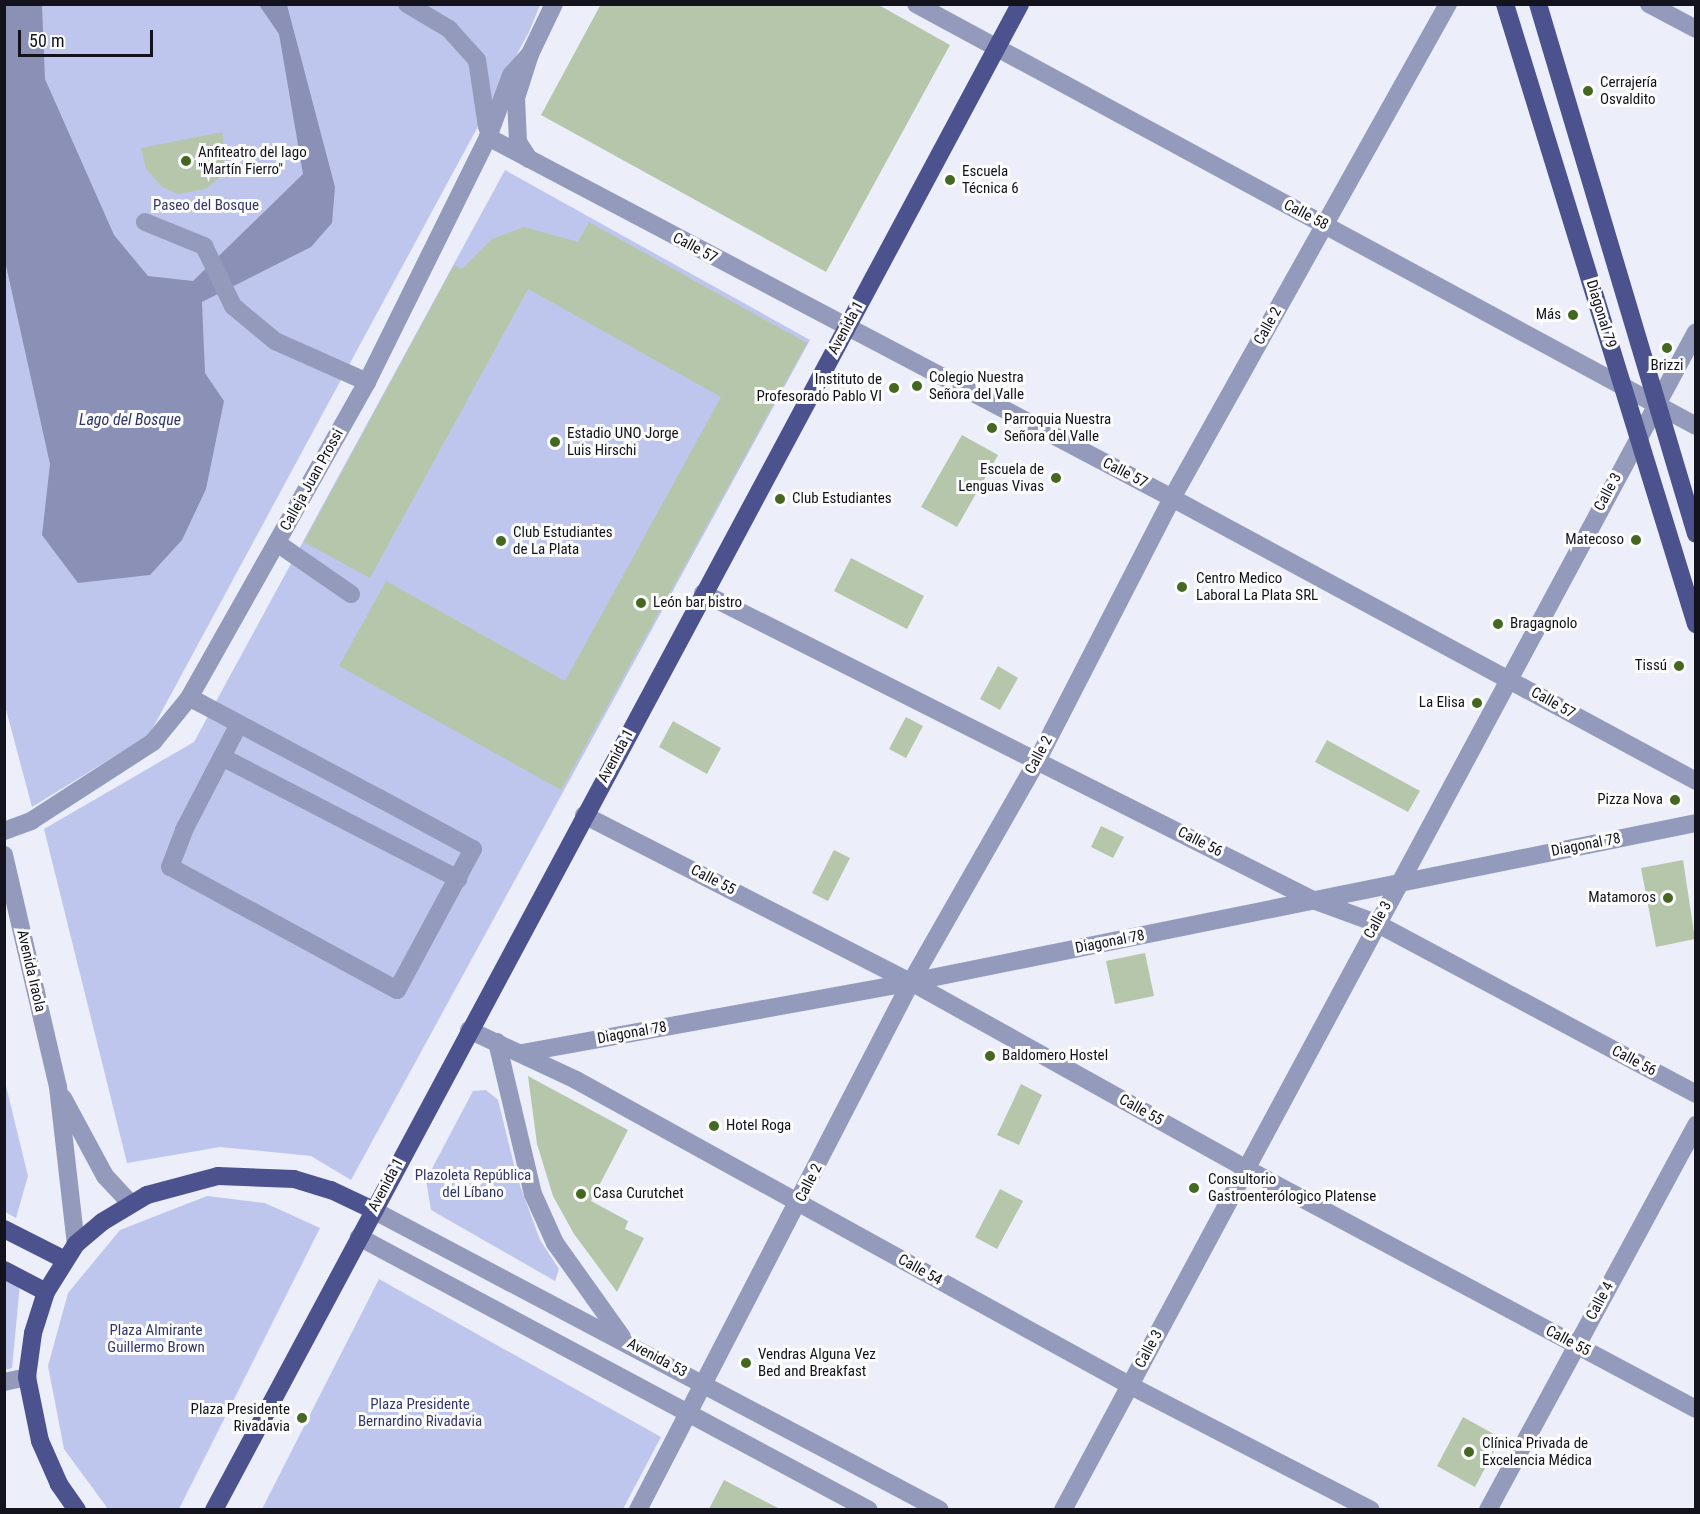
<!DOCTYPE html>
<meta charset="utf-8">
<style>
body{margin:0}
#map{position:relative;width:1700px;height:1514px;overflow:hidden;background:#eceefa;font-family:"Roboto Condensed",sans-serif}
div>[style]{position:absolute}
.green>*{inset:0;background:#bfc6ed}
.water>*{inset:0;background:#8b91b6}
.building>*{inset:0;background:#b6c6ab}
.minor>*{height:18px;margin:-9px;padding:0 9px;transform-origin:9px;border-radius:9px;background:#939abc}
.major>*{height:18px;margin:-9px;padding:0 9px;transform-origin:9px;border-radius:9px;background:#4b528e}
.dots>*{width:16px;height:16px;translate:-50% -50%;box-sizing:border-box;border:3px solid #fcfcfc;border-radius:50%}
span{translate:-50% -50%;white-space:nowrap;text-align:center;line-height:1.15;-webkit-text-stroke:6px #fcfcfc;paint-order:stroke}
.poi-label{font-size:15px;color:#12131d}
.left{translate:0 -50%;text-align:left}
.right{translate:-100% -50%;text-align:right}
.park-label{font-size:15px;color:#33386a}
.street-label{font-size:15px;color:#12131d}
.water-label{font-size:16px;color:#2f3464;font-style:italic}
.frame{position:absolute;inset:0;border:6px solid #12131d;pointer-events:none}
.scale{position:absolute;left:18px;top:30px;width:135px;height:27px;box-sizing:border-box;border:3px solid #12131d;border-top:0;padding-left:8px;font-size:18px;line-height:21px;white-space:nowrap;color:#12131d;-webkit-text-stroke:4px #fcfcfc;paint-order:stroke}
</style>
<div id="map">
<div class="green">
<i style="clip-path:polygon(4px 5px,540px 5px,529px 32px,149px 735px,32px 807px,4px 702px)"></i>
<i style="clip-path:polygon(505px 170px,810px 340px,351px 1180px,311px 1156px,220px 1147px,127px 1163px,44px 829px,194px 742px)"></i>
<i style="clip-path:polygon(5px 1082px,28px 1176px,16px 1218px,5px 1212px)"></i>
<i style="clip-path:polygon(486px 1090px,498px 1100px,517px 1177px,540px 1240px,559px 1269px,555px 1281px,431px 1210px,426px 1180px,473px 1091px)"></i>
<i style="clip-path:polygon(207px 1196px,265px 1203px,320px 1228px,179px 1509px,108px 1509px,64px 1449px,48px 1366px,68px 1293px,120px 1230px)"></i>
<i style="clip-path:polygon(5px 1276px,20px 1284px,12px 1368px,5px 1370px)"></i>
<i style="clip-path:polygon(379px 1279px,661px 1437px,623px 1509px,262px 1509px)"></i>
</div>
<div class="water">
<i style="clip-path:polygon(4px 5px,42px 5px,45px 79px,114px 235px,148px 276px,193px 281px,303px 174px,279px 34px,259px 5px,287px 5px,335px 187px,332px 223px,311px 247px,202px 302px,205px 373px,224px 401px,206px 489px,182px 540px,150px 575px,78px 583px,42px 535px,50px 464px,5px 261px)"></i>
</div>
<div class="building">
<i style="clip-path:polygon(601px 4px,877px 4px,950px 45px,826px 272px,541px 115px)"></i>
<i style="clip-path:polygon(222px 132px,226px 156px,219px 178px,206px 189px,178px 194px,162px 187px,146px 169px,141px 148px)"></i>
<i style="clip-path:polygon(589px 222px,807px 343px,561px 790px,339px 666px,386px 581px,565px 681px,721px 397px,528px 289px,370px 578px,304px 542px,454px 265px,462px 269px,492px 239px,524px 227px,578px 242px)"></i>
<i style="clip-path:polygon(962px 435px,998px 455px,957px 527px,921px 507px)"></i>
<i style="clip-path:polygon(851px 558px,924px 596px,907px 629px,834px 591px)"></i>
<i style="clip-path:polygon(998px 666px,1018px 678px,1000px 710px,980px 699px)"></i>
<i style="clip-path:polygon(906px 717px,923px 726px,906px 758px,889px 749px)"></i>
<i style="clip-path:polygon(673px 721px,721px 748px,707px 774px,659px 747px)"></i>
<i style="clip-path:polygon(1327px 740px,1420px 791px,1408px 812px,1315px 762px)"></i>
<i style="clip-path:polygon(1101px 826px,1124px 837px,1113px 858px,1091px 847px)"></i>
<i style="clip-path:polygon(834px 850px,850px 858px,828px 901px,812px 893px)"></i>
<i style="clip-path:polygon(1683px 860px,1695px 939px,1656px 947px,1641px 868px)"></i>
<i style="clip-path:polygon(1145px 953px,1154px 996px,1115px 1004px,1106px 961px)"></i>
<i style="clip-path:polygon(528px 1076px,628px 1130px,591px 1201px,628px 1221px,625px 1229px,644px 1238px,617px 1292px,574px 1234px,553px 1196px,537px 1144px)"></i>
<i style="clip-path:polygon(1021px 1084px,1042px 1095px,1019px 1145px,997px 1135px)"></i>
<i style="clip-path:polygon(1000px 1189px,1023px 1201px,997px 1249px,975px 1237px)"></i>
<i style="clip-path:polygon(1463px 1417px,1501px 1438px,1475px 1487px,1437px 1466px)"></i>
<i style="clip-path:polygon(724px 1480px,780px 1509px,709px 1509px)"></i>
</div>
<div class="minor">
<i style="left:407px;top:4px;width:49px;rotate:30.8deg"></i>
<i style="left:449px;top:29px;width:42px;rotate:47.9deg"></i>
<i style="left:477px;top:60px;width:68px;rotate:81.5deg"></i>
<i style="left:916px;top:4px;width:887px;rotate:28.41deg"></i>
<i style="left:1649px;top:4px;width:53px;rotate:28deg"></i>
<i style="left:488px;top:137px;width:773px;rotate:27.82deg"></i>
<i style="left:1172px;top:498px;width:596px;rotate:28.37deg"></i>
<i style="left:529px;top:159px;width:20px;rotate:-123deg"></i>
<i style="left:518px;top:142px;width:44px;rotate:-92.6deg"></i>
<i style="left:516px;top:98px;width:46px;rotate:-72.3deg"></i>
<i style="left:530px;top:54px;width:55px;rotate:-64.4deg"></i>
<i style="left:145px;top:222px;width:64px;rotate:22.1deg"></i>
<i style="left:204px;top:246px;width:67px;rotate:64.2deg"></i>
<i style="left:233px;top:306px;width:55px;rotate:39.8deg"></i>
<i style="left:275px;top:341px;width:101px;rotate:24deg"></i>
<i style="left:277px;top:543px;width:90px;rotate:34.6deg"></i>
<i style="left:703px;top:593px;width:683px;rotate:26.72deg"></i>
<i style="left:1313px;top:900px;width:67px;rotate:20.1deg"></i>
<i style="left:1376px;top:923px;width:363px;rotate:28.1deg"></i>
<i style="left:189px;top:698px;width:12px;rotate:24deg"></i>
<i style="left:200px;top:703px;width:203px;rotate:28deg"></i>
<i style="left:379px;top:798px;width:107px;rotate:28.5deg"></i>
<i style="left:473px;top:849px;width:160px;rotate:118.3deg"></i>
<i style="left:397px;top:990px;width:258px;rotate:-151.5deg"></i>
<i style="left:170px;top:867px;width:40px;rotate:-69deg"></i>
<i style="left:184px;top:830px;width:119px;rotate:-62.6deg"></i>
<i style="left:222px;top:757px;width:266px;rotate:27.3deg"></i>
<i style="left:584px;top:815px;width:367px;rotate:27.1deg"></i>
<i style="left:911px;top:982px;width:382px;rotate:29.1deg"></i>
<i style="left:1245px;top:1168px;width:511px;rotate:28.12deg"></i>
<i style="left:4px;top:831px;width:29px;rotate:-20deg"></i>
<i style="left:31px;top:821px;width:145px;rotate:-32.9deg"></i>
<i style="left:153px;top:742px;width:57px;rotate:-50.7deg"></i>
<i style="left:189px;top:698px;width:363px;rotate:-60.6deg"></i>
<i style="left:367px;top:382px;width:273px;rotate:-63.7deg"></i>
<i style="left:488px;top:137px;width:66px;rotate:-69.6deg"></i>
<i style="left:511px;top:75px;width:28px;rotate:-48deg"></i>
<i style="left:4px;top:855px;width:238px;rotate:76.9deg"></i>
<i style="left:58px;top:1087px;width:158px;rotate:83.5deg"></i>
<i style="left:469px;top:1030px;width:118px;rotate:25deg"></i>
<i style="left:576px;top:1080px;width:632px;rotate:28.88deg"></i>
<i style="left:1129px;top:1385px;width:272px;rotate:27.3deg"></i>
<i style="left:497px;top:1042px;width:156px;rotate:76.7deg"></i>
<i style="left:533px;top:1194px;width:54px;rotate:65.8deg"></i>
<i style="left:555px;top:1243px;width:115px;rotate:54.5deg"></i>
<i style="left:522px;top:1053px;width:395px;rotate:-10.3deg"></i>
<i style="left:911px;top:982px;width:801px;rotate:-11.45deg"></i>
<i style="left:63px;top:1098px;width:89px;rotate:61.7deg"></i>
<i style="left:105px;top:1176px;width:38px;rotate:47deg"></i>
<i style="left:373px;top:1210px;width:641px;rotate:27.88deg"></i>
<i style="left:359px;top:1237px;width:578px;rotate:28.16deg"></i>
<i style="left:4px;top:1382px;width:24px;rotate:-12deg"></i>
<i style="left:638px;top:1510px;width:594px;rotate:-62.66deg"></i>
<i style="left:911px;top:982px;width:257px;rotate:-60.3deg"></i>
<i style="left:1038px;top:759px;width:293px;rotate:-62.8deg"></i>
<i style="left:1172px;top:498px;width:566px;rotate:-60.81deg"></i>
<i style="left:1063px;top:1510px;width:1337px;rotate:-61.75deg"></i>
<i style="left:1488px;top:1510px;width:438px;rotate:-61.6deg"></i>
</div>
<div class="major">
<i style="left:1505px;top:4px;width:649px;rotate:72.88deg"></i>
<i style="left:1538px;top:4px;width:553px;rotate:73.4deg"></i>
<i style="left:4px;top:1229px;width:68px;rotate:26.9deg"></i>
<i style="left:4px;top:1270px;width:47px;rotate:27.6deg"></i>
<i style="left:77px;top:1510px;width:32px;rotate:-125deg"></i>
<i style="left:59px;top:1484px;width:47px;rotate:-113.8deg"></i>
<i style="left:40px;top:1441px;width:65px;rotate:-101.5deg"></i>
<i style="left:27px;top:1377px;width:44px;rotate:-82.2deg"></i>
<i style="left:33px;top:1333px;width:43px;rotate:-72.4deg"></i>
<i style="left:46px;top:1292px;width:57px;rotate:-58deg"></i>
<i style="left:76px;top:1244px;width:34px;rotate:-40deg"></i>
<i style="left:102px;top:1222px;width:52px;rotate:-31deg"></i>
<i style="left:147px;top:1195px;width:73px;rotate:-15deg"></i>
<i style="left:218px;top:1176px;width:76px;rotate:2.3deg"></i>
<i style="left:294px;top:1179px;width:39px;rotate:17deg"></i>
<i style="left:331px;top:1190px;width:47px;rotate:25.5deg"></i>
<i style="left:214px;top:1510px;width:1708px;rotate:-61.84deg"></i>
</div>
<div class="dots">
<i style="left:1588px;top:91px;background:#446821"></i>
<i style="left:186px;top:161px;background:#446821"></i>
<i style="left:950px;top:180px;background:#446821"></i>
<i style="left:1573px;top:315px;background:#446821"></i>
<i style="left:1667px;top:348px;background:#446821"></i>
<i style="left:917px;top:386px;background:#446821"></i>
<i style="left:894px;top:388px;background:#446821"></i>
<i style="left:992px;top:428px;background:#446821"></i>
<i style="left:555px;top:442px;background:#446821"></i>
<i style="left:1056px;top:478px;background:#446821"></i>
<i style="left:780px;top:499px;background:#446821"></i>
<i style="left:1636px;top:540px;background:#446821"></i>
<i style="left:501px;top:541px;background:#446821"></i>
<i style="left:1182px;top:587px;background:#446821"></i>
<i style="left:641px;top:603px;background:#446821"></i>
<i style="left:1498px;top:624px;background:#446821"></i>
<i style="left:1679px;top:666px;background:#446821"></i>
<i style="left:1477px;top:703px;background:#446821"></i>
<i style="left:1675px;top:800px;background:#446821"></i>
<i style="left:1668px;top:898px;background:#446821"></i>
<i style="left:990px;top:1056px;background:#446821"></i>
<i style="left:714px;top:1126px;background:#446821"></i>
<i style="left:1194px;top:1188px;background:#446821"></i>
<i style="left:581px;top:1194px;background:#446821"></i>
<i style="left:746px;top:1363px;background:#446821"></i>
<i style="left:302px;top:1418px;background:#446821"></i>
<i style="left:1469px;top:1452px;background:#446821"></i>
</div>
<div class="poi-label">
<span class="left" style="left:1600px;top:91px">Cerrajería<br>Osvaldito</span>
<span class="left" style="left:198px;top:161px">Anfiteatro del lago<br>"Martín Fierro"</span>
<span class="left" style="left:962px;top:180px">Escuela<br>Técnica 6</span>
<span class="right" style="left:1561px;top:315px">Más</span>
<span style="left:1667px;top:366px">Brizzi</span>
<span class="left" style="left:929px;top:386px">Colegio Nuestra<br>Señora del Valle</span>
<span class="right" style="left:882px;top:388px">Instituto de<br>Profesorado Pablo VI</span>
<span class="left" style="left:1004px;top:428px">Parroquia Nuestra<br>Señora del Valle</span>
<span class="left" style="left:567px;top:442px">Estadio UNO Jorge<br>Luis Hirschi</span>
<span class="right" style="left:1044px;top:478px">Escuela de<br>Lenguas Vivas</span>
<span class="left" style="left:792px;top:499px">Club Estudiantes</span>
<span class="left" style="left:513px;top:541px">Club Estudiantes<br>de La Plata</span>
<span class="right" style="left:1624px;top:540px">Matecoso</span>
<span class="left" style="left:1196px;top:587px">Centro Medico<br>Laboral La Plata SRL</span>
<span class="left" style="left:653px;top:603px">León bar bistro</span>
<span class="left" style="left:1510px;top:624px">Bragagnolo</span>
<span class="right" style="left:1667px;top:666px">Tissú</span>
<span class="right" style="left:1465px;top:703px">La Elisa</span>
<span class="right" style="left:1663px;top:800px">Pizza Nova</span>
<span class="right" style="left:1656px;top:898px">Matamoros</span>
<span class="left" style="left:1002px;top:1056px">Baldomero Hostel</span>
<span class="left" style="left:726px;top:1126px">Hotel Roga</span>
<span class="left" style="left:1208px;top:1188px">Consultorio<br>Gastroenterólogico Platense</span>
<span class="left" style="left:593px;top:1194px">Casa Curutchet</span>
<span class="left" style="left:758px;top:1363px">Vendras Alguna Vez<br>Bed and Breakfast</span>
<span class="right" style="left:290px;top:1418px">Plaza Presidente<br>Rivadavia</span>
<span class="left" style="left:1482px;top:1452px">Clínica Privada de<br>Excelencia Médica</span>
</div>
<div class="park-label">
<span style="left:206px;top:206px">Paseo del Bosque</span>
<span style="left:473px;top:1184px">Plazoleta República<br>del Líbano</span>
<span style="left:156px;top:1339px">Plaza Almirante<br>Guillermo Brown</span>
<span style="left:420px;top:1413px">Plaza Presidente<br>Bernardino Rivadavia</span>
</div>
<div class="street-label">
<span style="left:1306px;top:215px;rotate:28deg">Calle 58</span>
<span style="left:695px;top:248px;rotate:28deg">Calle 57</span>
<span style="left:1601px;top:314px;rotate:73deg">Diagonal 79</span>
<span style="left:1268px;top:326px;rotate:-61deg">Calle 2</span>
<span style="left:846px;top:328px;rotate:-62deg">Avenida 1</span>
<span style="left:1125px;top:473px;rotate:27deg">Calle 57</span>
<span style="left:312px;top:480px;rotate:-61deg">Calleja Juan Prossi</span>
<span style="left:1608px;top:492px;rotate:-62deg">Calle 3</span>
<span style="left:1553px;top:703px;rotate:29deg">Calle 57</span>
<span style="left:1039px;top:755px;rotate:-62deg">Calle 2</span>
<span style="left:616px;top:756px;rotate:-62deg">Avenida 1</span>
<span style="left:1200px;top:842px;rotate:27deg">Calle 56</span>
<span style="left:1586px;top:845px;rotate:-11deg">Diagonal 78</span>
<span style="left:713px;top:880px;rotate:27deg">Calle 55</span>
<span style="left:1378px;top:920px;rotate:-61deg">Calle 3</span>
<span style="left:1110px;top:942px;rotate:-11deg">Diagonal 78</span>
<span style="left:31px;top:971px;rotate:77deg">Avenida Iraola</span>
<span style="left:632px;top:1033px;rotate:-10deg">Diagonal 78</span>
<span style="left:1634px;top:1061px;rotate:28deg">Calle 56</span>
<span style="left:1141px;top:1110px;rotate:29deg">Calle 55</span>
<span style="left:809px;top:1183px;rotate:-63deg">Calle 2</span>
<span style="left:386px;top:1185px;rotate:-62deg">Avenida 1</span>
<span style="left:920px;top:1270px;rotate:29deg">Calle 54</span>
<span style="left:1600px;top:1301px;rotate:-62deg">Calle 4</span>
<span style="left:1568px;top:1341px;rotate:28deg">Calle 55</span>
<span style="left:1149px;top:1349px;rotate:-62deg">Calle 3</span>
<span style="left:657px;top:1358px;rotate:28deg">Avenida 53</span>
</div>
<div class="water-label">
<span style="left:130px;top:420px">Lago del Bosque</span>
</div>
<div class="frame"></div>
<div class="scale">50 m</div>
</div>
